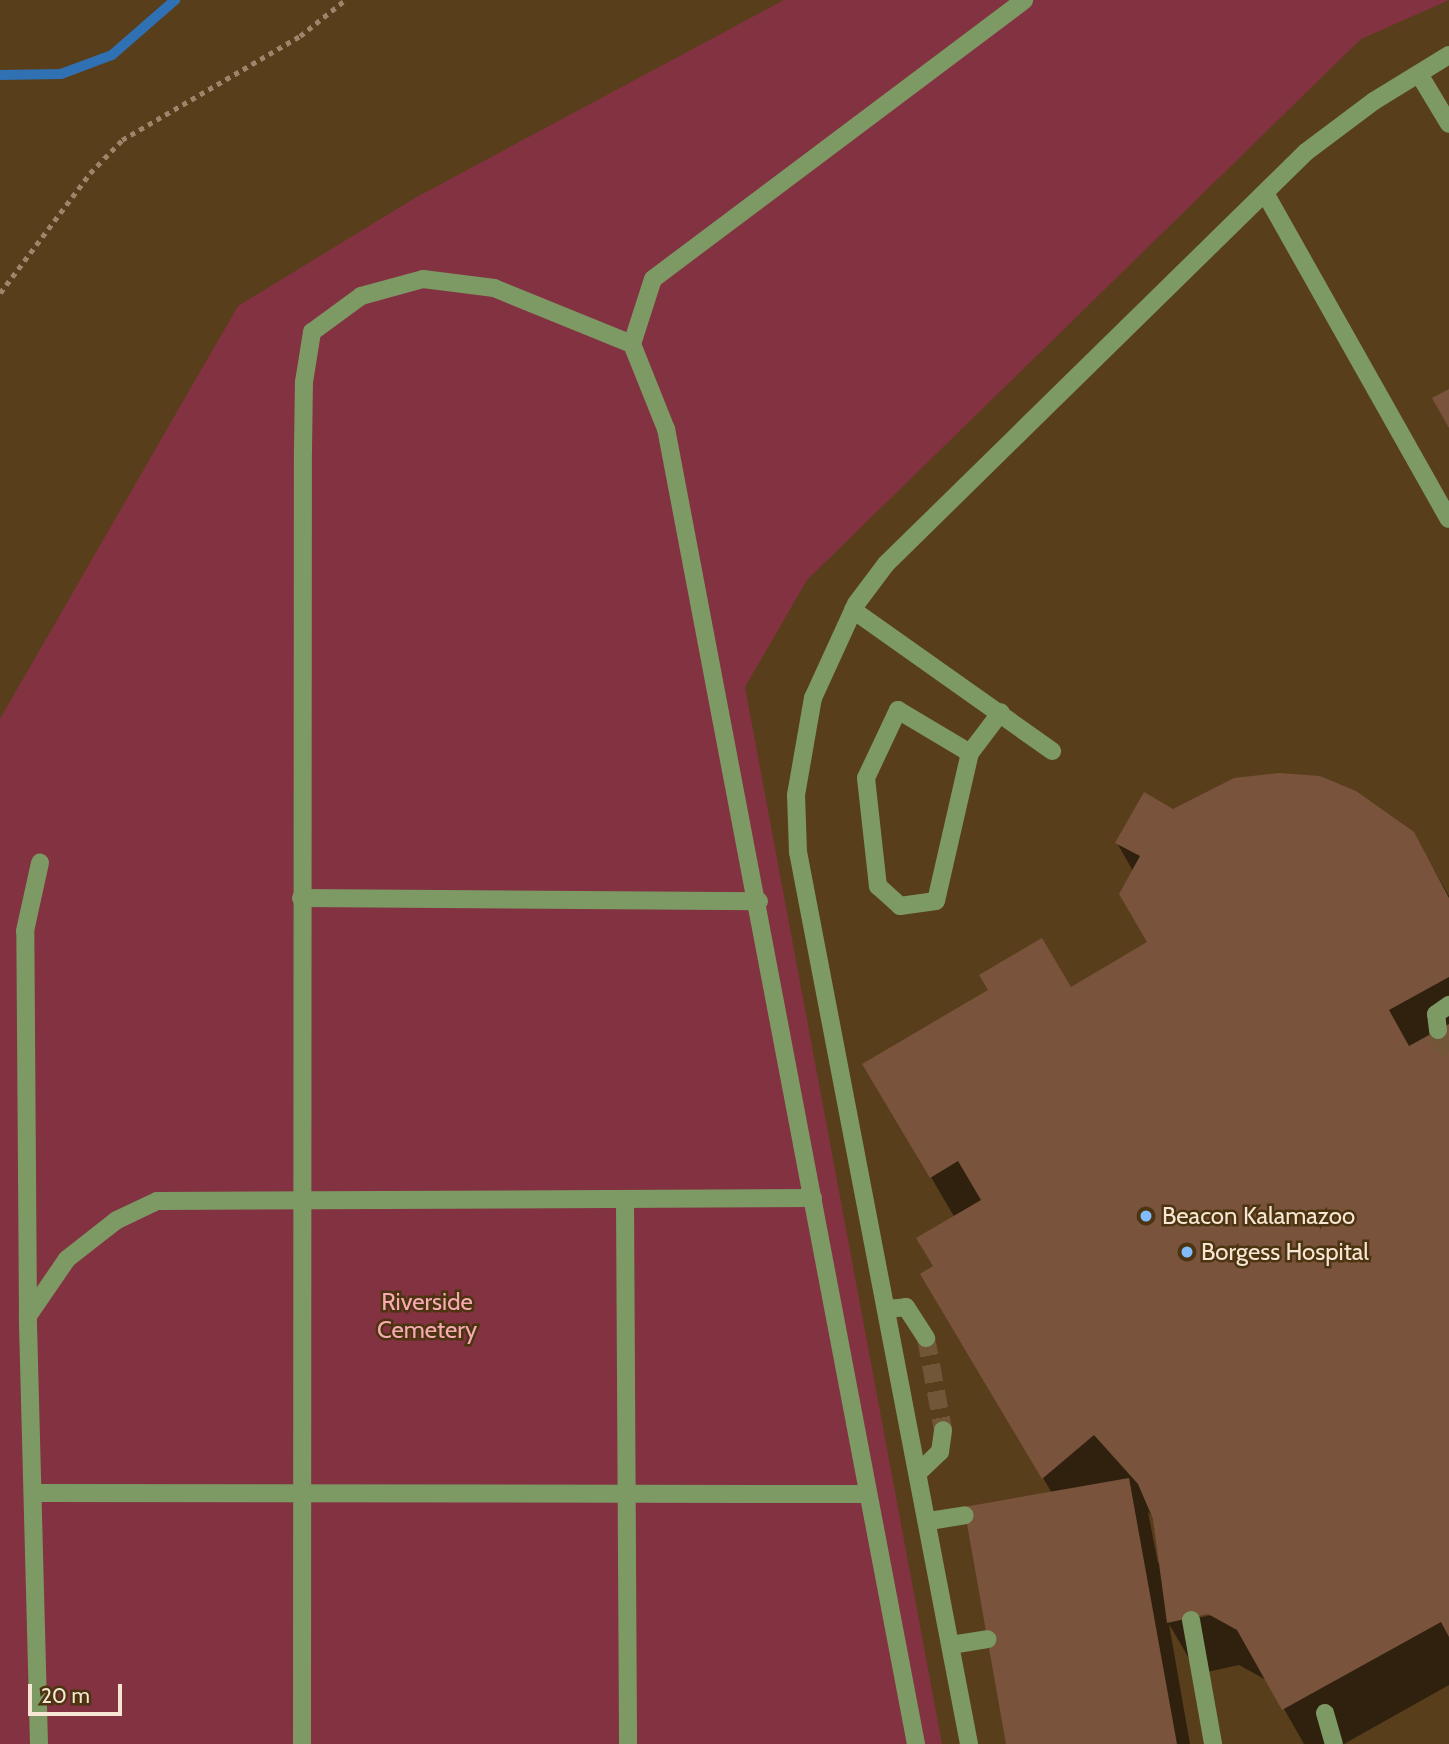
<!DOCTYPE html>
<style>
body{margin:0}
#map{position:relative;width:1449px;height:1744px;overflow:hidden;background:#593e1c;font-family:Cabin,sans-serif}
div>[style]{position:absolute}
.green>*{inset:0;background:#833241}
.shadow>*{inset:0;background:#0007}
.stream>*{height:10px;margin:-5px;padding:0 5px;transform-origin:5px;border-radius:5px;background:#2f71b3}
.building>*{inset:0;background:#79533c}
.minor-tunnel>*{height:18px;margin-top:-9px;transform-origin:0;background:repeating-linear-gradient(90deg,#715737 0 18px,transparent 0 27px)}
.path>*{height:4.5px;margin-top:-2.25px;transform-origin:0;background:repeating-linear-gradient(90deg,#9c856a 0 5px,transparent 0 10px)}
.minor>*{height:18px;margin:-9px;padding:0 9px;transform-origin:9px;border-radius:9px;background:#7d9a64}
.dots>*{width:19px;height:19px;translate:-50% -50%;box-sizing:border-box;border:4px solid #4d3411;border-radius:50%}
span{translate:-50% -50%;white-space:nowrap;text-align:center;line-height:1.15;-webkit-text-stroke:5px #4d3411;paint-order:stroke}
.poi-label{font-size:24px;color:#f6e6d3}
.left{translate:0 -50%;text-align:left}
.park-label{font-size:24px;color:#f8aab4}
.scale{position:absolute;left:28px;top:1684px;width:94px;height:32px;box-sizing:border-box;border:4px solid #f6e6d3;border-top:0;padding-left:9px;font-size:21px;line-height:24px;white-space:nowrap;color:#f6e6d3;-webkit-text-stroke:5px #4d3411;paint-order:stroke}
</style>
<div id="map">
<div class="green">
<i style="clip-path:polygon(784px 0,1449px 0,1361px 39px,807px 580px,745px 687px,942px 1744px,0 1744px,0 719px,238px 306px,415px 198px)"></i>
</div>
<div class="shadow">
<i style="clip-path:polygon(evenodd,1173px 811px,1413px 833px,1449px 896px,1449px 1685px,1344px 1744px,1304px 1744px,1268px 1681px,1239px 1665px,1198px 1674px,1169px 1624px,1190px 1744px,1008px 1744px,1052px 1493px,952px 1326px,935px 1267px,955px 1218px,895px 1116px,1148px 943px,1133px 871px,1117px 843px,1173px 811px,1148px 1512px,1155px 1519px,1161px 1563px,1158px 1563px,1148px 1512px,1173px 811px,1216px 1610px,1217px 1614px,1188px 1620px,1188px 1617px,1216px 1610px)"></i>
</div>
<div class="stream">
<i style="left:0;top:75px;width:61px;rotate:-0.9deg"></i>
<i style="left:61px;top:74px;width:54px;rotate:-20.4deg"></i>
<i style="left:112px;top:55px;width:84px;rotate:-41.1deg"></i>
</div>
<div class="building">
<i style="clip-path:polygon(1449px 389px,1449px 428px,1432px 398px)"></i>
<i style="clip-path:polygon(1279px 773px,1320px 776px,1356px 791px,1414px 832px,1449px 898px,1449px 977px,1389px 1010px,1409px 1046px,1449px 1024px,1449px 1637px,1441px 1622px,1282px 1710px,1237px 1630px,1208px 1614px,1167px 1623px,1153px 1519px,1138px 1484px,1094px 1435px,1042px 1479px,920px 1274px,933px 1266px,916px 1238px,981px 1200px,958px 1161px,930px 1178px,862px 1064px,988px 990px,979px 975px,1042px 938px,1071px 987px,1147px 942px,1119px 894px,1140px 856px,1115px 843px,1144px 792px,1173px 809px,1234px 778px)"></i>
<i style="clip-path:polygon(1129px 1478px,1177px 1744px,1006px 1744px,964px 1507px)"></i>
</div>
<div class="minor-tunnel">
<i style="left:1438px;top:1030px;width:13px;rotate:86deg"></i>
<i style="left:1439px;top:1043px;width:12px;rotate:35deg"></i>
<i style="left:926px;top:1338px;width:94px;rotate:79.5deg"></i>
</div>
<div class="path">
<i style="left:0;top:293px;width:150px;rotate:-53.1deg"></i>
<i style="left:90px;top:173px;width:46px;rotate:-45.9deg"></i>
<i style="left:122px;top:140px;width:206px;rotate:-30.3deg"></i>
<i style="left:300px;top:36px;width:58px;rotate:-38.7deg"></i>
</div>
<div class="minor">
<i style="left:1419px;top:74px;width:58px;rotate:59deg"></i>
<i style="left:1265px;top:193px;width:374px;rotate:60.6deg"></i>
<i style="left:853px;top:610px;width:244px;rotate:35.3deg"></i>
<i style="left:970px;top:753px;width:84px;rotate:-149.2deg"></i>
<i style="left:898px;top:710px;width:75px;rotate:115.2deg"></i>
<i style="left:866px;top:778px;width:109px;rotate:83.7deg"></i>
<i style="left:878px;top:886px;width:30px;rotate:42deg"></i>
<i style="left:900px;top:906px;width:36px;rotate:-8deg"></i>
<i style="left:936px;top:901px;width:152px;rotate:-77.1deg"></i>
<i style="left:970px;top:753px;width:51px;rotate:-52.9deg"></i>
<i style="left:301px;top:898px;width:458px;rotate:0.4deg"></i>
<i style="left:1438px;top:1030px;width:16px;rotate:-97deg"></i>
<i style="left:1436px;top:1014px;width:16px;rotate:-35deg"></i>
<i style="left:625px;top:1199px;width:545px;rotate:89.68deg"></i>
<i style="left:888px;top:1309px;width:18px;rotate:-6deg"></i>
<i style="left:906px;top:1307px;width:37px;rotate:57deg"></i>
<i style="left:28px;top:1316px;width:69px;rotate:-55.6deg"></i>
<i style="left:67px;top:1259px;width:63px;rotate:-38deg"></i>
<i style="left:117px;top:1220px;width:44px;rotate:-25.4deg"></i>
<i style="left:157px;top:1201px;width:656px;rotate:-0.26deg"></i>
<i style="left:920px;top:1471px;width:28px;rotate:-44deg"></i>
<i style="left:940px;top:1452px;width:22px;rotate:-82deg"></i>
<i style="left:33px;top:1493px;width:834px;rotate:0.07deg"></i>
<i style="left:929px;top:1521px;width:36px;rotate:-9deg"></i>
<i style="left:1191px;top:1620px;width:126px;rotate:79.9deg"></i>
<i style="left:951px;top:1645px;width:37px;rotate:-9deg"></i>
<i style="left:1325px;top:1713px;width:32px;rotate:74deg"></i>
<i style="left:39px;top:1744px;width:428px;rotate:-91.5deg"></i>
<i style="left:28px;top:1316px;width:385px;rotate:-90.4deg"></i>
<i style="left:25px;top:931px;width:70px;rotate:-77.6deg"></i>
<i style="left:302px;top:1744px;width:1294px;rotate:-89.96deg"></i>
<i style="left:303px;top:450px;width:68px;rotate:-89.2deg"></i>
<i style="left:304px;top:382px;width:51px;rotate:-80.9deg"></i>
<i style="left:312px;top:332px;width:61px;rotate:-36.3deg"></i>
<i style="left:361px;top:296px;width:64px;rotate:-15.3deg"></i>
<i style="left:423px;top:279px;width:72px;rotate:7.2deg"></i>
<i style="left:494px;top:288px;width:149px;rotate:22.1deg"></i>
<i style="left:916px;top:1744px;width:1339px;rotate:-100.76deg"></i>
<i style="left:666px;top:429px;width:92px;rotate:-111.8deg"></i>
<i style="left:632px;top:344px;width:68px;rotate:-72.1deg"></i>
<i style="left:653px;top:279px;width:464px;rotate:-36.9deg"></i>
<i style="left:969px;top:1744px;width:908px;rotate:-100.85deg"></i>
<i style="left:798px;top:852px;width:57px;rotate:-92deg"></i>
<i style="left:796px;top:795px;width:98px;rotate:-80.1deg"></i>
<i style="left:813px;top:698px;width:103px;rotate:-65.4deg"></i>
<i style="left:856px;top:604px;width:50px;rotate:-53.1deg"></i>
<i style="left:886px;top:564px;width:588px;rotate:-44.45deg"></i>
<i style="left:1306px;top:152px;width:85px;rotate:-36.9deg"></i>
<i style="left:1374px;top:101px;width:88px;rotate:-31.5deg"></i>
</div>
<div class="dots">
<i style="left:1146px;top:1216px;background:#83bcfb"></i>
<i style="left:1187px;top:1252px;background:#83bcfb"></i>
</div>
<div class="poi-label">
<span class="left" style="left:1162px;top:1216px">Beacon Kalamazoo</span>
<span class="left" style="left:1201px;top:1252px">Borgess Hospital</span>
</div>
<div class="park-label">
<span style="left:427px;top:1316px">Riverside<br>Cemetery</span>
</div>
<div class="scale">20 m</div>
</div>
